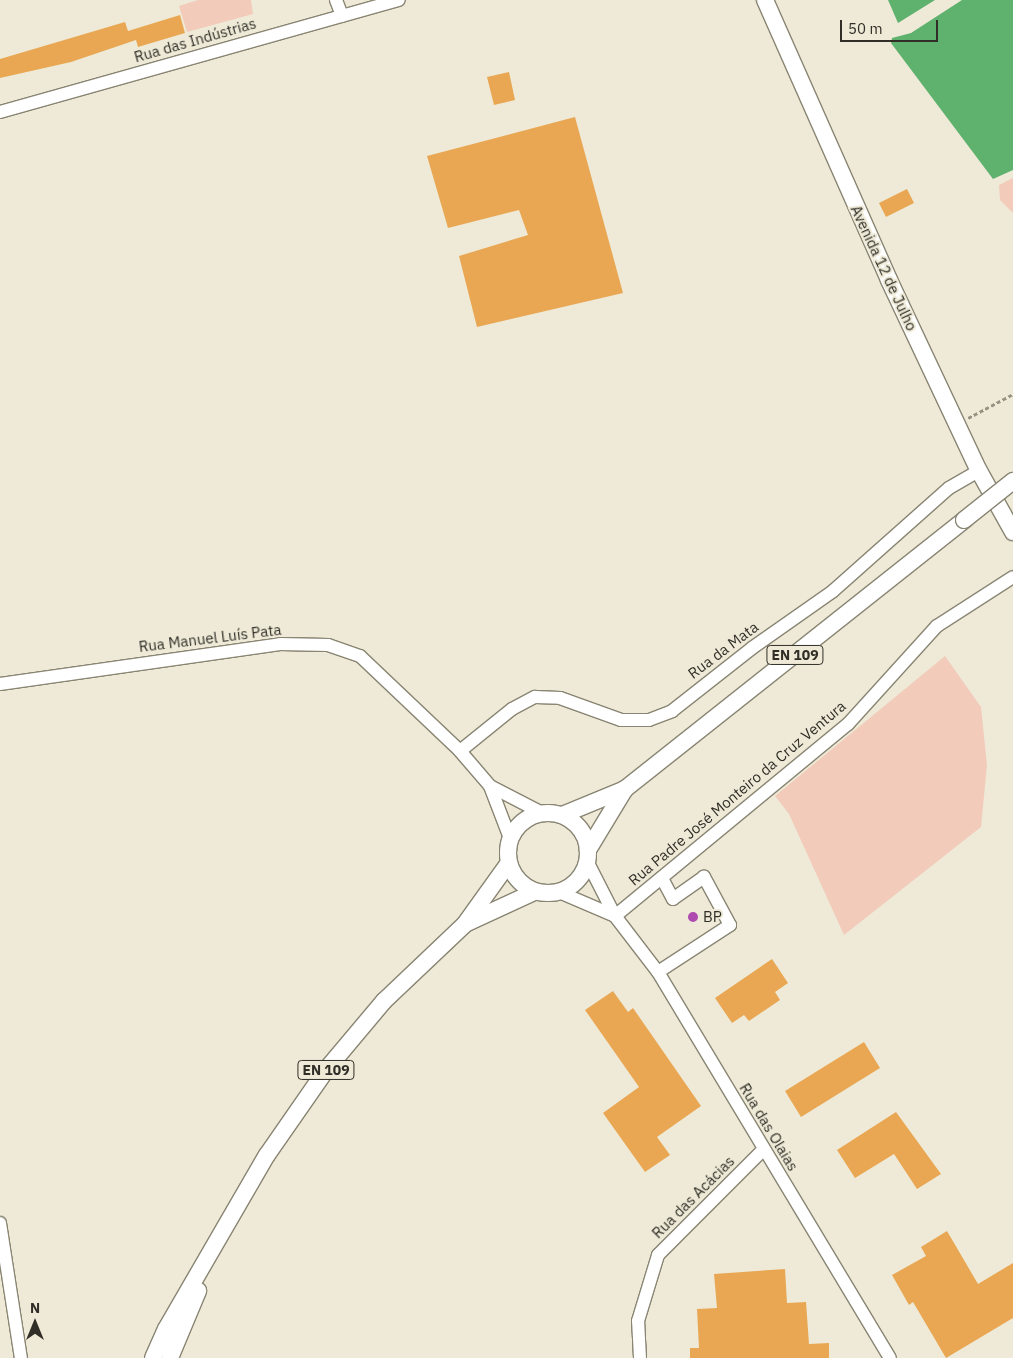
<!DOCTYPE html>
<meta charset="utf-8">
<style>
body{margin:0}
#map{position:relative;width:1013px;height:1358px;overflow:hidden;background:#eeead7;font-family:"IBM Plex Sans",sans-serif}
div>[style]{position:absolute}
.green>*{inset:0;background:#f2cbbb}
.water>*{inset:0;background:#5fb16e}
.building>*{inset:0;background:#e9a753}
.path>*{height:2.5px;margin-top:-1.25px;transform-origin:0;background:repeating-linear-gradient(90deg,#969385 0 4px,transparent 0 6.5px)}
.roads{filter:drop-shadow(1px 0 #898573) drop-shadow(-1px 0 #898573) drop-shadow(0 1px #898573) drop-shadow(0 -1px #898573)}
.minor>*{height:12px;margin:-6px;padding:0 6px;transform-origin:6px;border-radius:6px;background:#fff}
.major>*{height:16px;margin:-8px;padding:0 8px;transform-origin:8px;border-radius:8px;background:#fff}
.major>.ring{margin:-8px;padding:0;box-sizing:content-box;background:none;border:16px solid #fff;border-radius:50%}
.bridges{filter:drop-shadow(1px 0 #898573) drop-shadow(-1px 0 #898573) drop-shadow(0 1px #898573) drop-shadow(0 -1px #898573)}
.major-bridge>*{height:16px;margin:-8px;padding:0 8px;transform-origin:8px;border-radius:8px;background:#fff}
.dots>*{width:14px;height:14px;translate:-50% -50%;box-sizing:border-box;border:2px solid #eeead7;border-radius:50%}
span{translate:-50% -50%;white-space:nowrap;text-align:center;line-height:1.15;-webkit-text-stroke:4px #eeead7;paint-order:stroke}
.shield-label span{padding:1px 4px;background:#eeead7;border:1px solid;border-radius:4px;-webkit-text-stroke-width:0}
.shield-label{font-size:14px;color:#302e27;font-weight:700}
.street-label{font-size:15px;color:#302e27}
.poi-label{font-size:15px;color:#302e27}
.left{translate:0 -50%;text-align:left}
.north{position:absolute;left:10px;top:1298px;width:50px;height:50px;-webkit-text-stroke:4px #eeead7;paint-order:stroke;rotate:0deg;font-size:14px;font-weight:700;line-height:20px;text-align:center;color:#302e27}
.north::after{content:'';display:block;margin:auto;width:18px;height:22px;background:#302e27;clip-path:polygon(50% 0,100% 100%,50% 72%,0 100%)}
.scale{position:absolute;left:840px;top:20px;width:98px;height:22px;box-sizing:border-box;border:2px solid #302e27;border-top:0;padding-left:6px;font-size:15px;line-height:18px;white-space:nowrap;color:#302e27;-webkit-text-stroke:4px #eeead7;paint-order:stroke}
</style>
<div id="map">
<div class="green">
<i style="clip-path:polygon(198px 0,251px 0,253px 14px,187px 32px,179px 6px)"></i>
<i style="clip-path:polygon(1013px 178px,1013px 213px,1000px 200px,999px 185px)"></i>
<i style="clip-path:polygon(945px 656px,981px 707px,987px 765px,981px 827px,844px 935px,789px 814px,775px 796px)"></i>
</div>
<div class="water">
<i style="clip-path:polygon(888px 0,935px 0,898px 23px)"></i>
<i style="clip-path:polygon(962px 0,1013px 0,1013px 170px,993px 179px,891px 43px,892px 38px,911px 33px)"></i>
</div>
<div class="building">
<i style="clip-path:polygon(180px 15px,185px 33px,138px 47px,136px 40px,71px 62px,0 78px,0 59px,125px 22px,128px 31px)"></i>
<i style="clip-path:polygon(509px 72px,515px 100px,494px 105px,487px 77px)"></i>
<i style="clip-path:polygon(575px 117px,623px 293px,477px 327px,459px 256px,528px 235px,519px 210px,448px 228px,427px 156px)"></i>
<i style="clip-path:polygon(907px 189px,914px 203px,886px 217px,879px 203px)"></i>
<i style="clip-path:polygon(772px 959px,788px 983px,775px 992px,780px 1000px,749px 1021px,744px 1015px,732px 1023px,715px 998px)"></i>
<i style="clip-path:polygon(613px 991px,628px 1012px,633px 1008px,701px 1106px,657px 1137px,670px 1155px,645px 1172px,603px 1113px,639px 1087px,585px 1010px)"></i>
<i style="clip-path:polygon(864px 1042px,880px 1068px,801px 1117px,785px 1091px)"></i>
<i style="clip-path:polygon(896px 1112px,941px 1174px,917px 1189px,894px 1154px,855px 1178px,837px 1150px)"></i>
<i style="clip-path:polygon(947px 1231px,978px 1284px,1013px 1263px,1013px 1318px,946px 1358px,913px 1302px,909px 1305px,892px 1275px,926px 1256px,921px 1247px)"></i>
<i style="clip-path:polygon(785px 1269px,787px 1303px,806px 1302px,809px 1344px,829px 1343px,829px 1358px,690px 1358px,690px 1348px,699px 1348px,697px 1309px,717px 1308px,714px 1274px)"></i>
</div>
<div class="path">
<i style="left:968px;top:418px;width:51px;rotate:-28.1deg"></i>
</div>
<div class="roads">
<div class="minor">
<i style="left:336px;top:0;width:17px;rotate:69deg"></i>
<i style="left:0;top:112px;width:414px;rotate:-15.7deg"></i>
<i style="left:0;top:684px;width:283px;rotate:-8.1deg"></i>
<i style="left:280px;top:644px;width:48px;rotate:1.2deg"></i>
<i style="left:328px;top:645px;width:34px;rotate:19deg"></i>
<i style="left:360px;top:656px;width:138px;rotate:43.5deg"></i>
<i style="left:460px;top:751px;width:46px;rotate:49.4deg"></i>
<i style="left:490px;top:786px;width:56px;rotate:69deg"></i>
<i style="left:460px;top:751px;width:67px;rotate:-38.9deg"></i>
<i style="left:512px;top:709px;width:26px;rotate:-28deg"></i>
<i style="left:535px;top:697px;width:25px;rotate:2deg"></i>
<i style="left:560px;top:698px;width:65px;rotate:19.8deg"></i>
<i style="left:621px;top:720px;width:28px"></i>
<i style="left:649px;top:720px;width:25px;rotate:-21deg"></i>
<i style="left:672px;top:711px;width:102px;rotate:-38.2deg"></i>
<i style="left:752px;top:648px;width:99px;rotate:-35.1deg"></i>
<i style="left:833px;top:591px;width:155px;rotate:-41.6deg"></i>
<i style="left:949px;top:488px;width:34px;rotate:-30deg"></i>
<i style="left:490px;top:786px;width:59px;rotate:27.4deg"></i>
<i style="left:587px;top:861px;width:62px;rotate:63deg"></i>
<i style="left:615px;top:916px;width:71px;rotate:52.5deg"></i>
<i style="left:658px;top:972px;width:450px;rotate:59deg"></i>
<i style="left:559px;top:892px;width:61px;rotate:23.2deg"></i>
<i style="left:615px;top:916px;width:302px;rotate:-39.5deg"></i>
<i style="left:848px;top:724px;width:132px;rotate:-47.8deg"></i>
<i style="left:937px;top:626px;width:90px;rotate:-32.8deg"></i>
<i style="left:658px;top:972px;width:86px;rotate:-33.1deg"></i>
<i style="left:730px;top:925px;width:55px;rotate:-118.4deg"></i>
<i style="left:704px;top:877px;width:38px;rotate:145deg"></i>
<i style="left:673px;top:899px;width:24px;rotate:-118deg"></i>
<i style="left:0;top:1223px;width:137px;rotate:81.2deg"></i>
<i style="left:640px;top:1358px;width:37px;rotate:-93deg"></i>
<i style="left:638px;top:1321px;width:69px;rotate:-73.1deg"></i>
<i style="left:658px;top:1255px;width:148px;rotate:-45deg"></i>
</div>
<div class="major">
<i style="left:765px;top:0;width:306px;rotate:66.1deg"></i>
<i style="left:889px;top:280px;width:211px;rotate:64.8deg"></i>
<i style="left:979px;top:471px;width:70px;rotate:60.9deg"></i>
<i class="ring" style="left:508px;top:813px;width:64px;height:64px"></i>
<i style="left:562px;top:815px;width:68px;rotate:-22.4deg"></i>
<i style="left:625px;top:789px;width:433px;rotate:-38.4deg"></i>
<i style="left:588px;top:850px;width:71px;rotate:-58.8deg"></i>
<i style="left:467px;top:923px;width:74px;rotate:-24.8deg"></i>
<i style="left:153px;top:1358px;width:32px;rotate:-66deg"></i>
<i style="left:166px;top:1329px;width:201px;rotate:-59.9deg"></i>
<i style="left:267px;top:1155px;width:103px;rotate:-55.2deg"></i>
<i style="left:326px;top:1070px;width:90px;rotate:-50deg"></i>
<i style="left:384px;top:1001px;width:112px;rotate:-43.5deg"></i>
<i style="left:465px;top:924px;width:74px;rotate:-54.4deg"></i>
<i style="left:170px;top:1358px;width:73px;rotate:-67.3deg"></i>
</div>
</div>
<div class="bridges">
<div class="major-bridge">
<i style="left:964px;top:520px;width:63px;rotate:-38.5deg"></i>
</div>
</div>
<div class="dots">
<i style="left:693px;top:917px;background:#ae4ab0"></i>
</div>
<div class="shield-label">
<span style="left:795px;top:655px">EN 109</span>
<span style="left:326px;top:1070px">EN 109</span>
</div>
<div class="street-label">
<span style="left:195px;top:40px;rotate:-16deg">Rua das Indústrias</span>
<span style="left:884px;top:268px;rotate:65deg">Avenida 12 de Julho</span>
<span style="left:210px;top:638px;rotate:-7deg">Rua Manuel Luís Pata</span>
<span style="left:723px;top:650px;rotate:-37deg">Rua da Mata</span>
<span style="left:737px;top:793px;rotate:-40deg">Rua Padre José Monteiro da Cruz Ventura</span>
<span style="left:769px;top:1127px;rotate:59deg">Rua das Olaias</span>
<span style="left:693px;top:1197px;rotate:-45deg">Rua das Acácias</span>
</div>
<div class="poi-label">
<span class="left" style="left:703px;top:917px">BP</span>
</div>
<div class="north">N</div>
<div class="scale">50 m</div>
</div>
